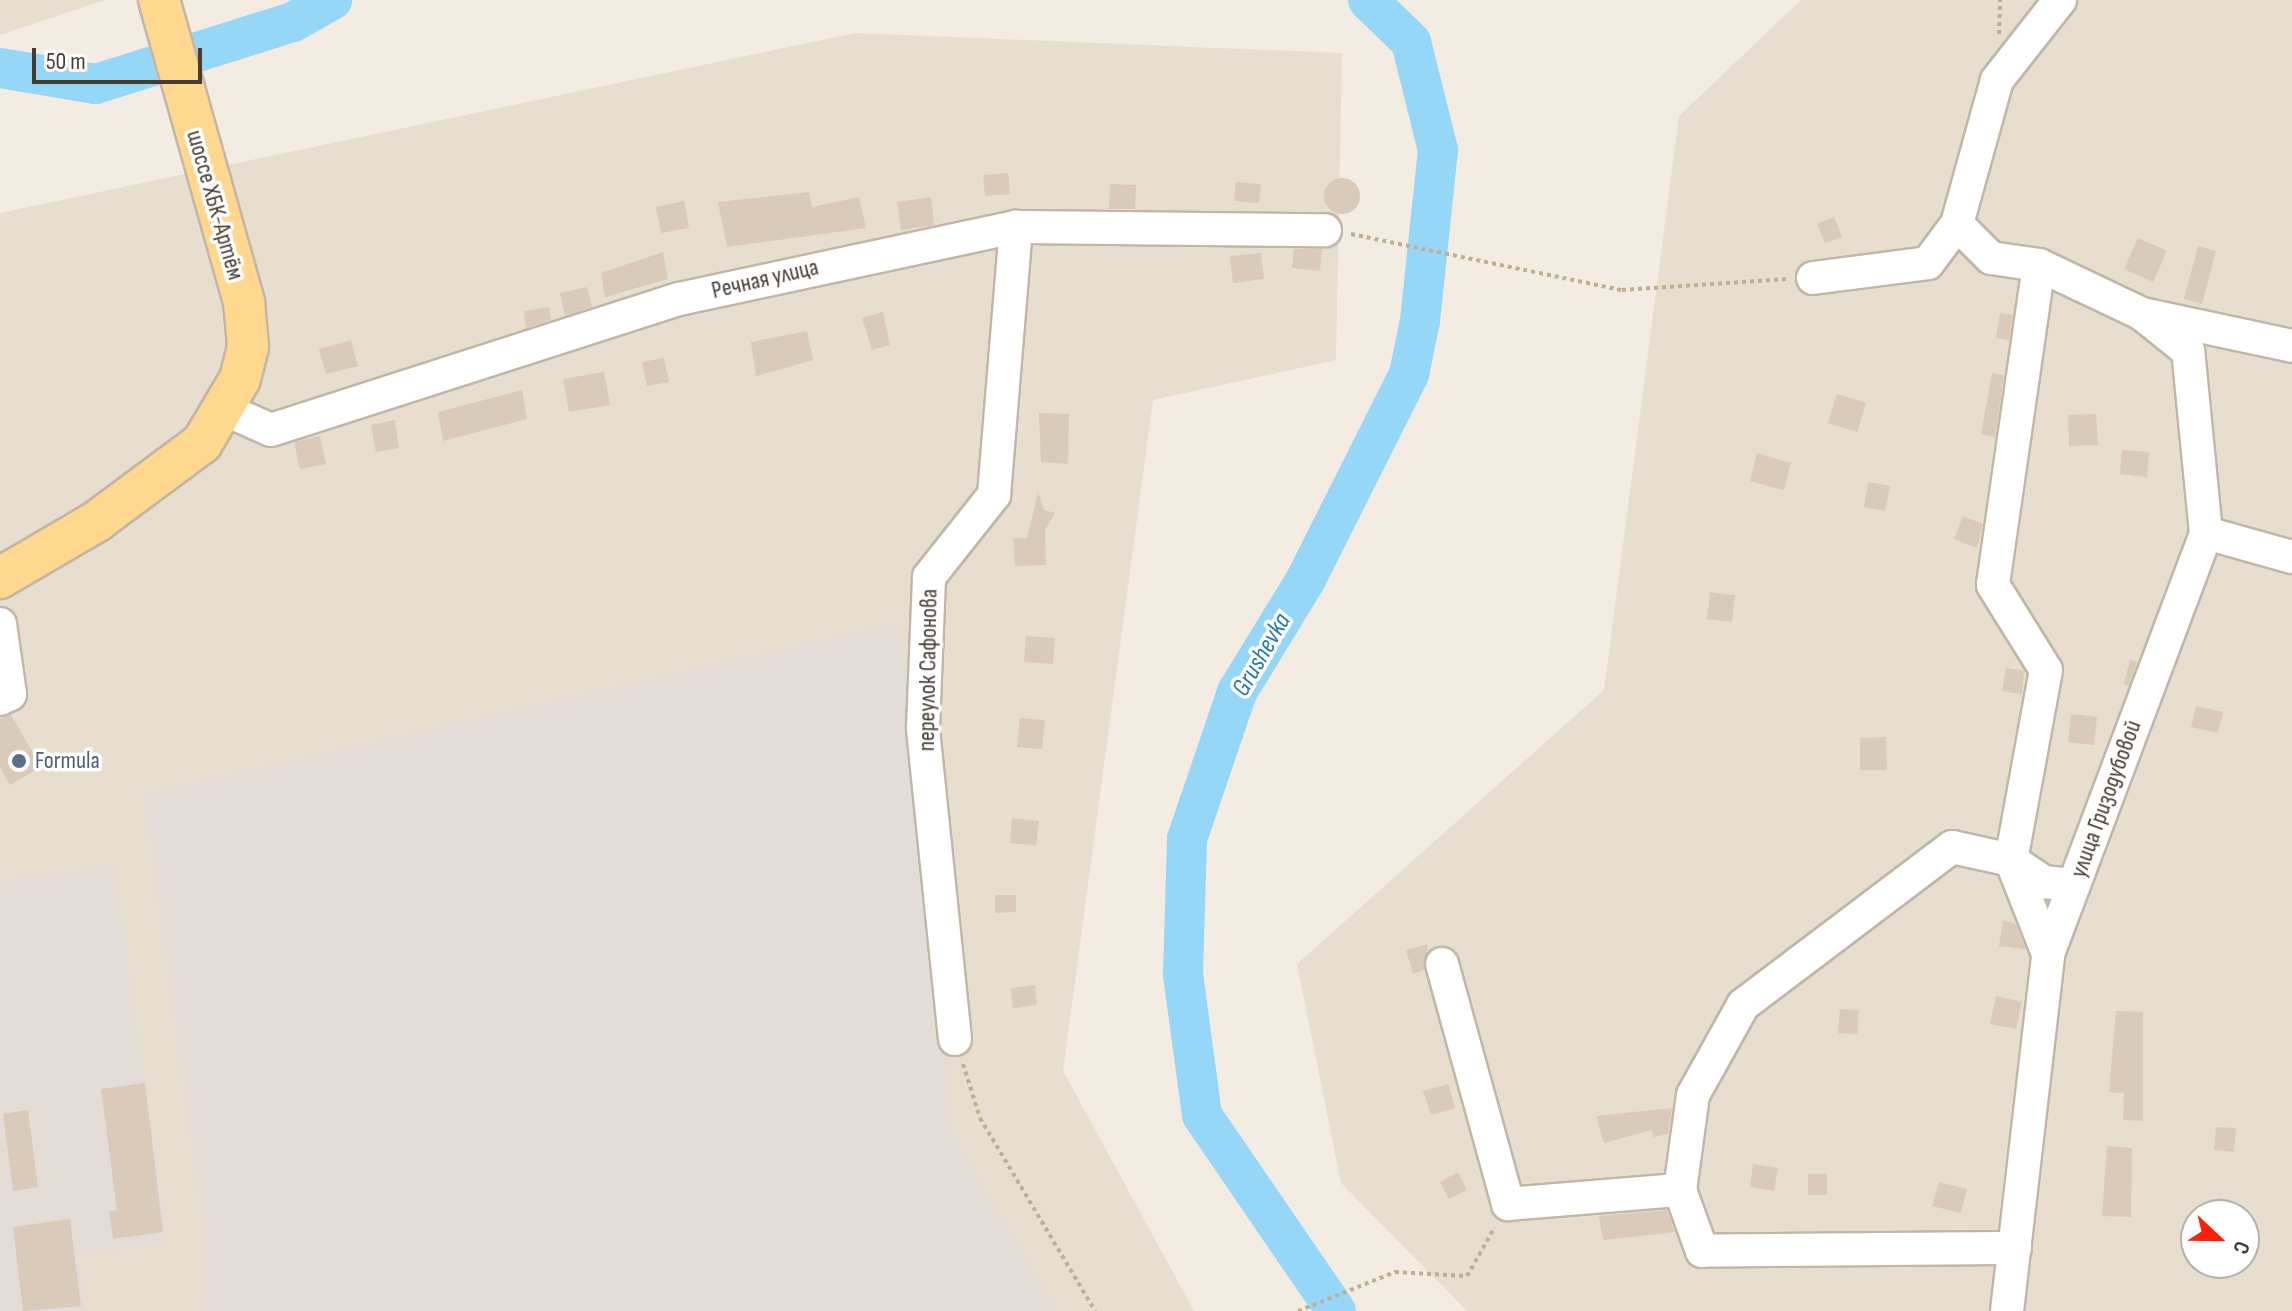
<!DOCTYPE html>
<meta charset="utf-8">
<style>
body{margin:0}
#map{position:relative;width:2292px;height:1311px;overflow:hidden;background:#f3ece2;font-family:"Sofia Sans Condensed",sans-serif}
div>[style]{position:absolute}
.residential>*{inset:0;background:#e7decf}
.industrial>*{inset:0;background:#e4ddd7}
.river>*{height:40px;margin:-20px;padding:0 20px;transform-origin:20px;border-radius:20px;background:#96d6f7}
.building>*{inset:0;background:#d9cab9}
.round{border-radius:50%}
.path>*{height:4px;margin-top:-2px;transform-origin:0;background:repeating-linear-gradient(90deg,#c2ae93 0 4px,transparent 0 8px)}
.roads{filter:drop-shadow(2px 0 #c2b6a6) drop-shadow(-2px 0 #c2b6a6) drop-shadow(0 2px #c2b6a6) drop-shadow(0 -2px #c2b6a6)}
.minor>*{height:32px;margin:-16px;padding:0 16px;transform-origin:16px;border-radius:16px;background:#fff}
.major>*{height:40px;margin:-20px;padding:0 20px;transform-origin:20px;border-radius:20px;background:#ffd78e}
.dots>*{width:22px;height:22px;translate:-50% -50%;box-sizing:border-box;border:4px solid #fff;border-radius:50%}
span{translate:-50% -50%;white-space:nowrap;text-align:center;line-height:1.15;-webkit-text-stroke:7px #fff;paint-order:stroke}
.street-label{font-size:24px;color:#453c32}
.service-label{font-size:24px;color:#4e5e75}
.left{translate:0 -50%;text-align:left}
.water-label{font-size:26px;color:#1f79a9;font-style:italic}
.north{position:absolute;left:2180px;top:1199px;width:80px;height:80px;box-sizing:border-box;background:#fff;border:2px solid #b5b1ad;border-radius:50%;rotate:112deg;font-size:22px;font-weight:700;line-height:32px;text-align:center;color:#453c32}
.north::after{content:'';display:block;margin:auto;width:28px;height:36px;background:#ff200c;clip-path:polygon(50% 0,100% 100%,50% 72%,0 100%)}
.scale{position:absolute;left:32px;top:48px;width:170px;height:36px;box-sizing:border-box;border:4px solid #453c32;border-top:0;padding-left:10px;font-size:24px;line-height:28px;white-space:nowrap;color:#453c32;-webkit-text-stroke:6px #fff;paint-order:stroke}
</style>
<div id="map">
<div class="residential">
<i style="clip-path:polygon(0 0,105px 0,0 35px)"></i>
<i style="clip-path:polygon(evenodd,1801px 0,2292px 0,2292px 1311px,1467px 1311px,1341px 1183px,1297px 964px,1604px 690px,1679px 116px,1801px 0,2196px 1215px,2244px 1215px,2244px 1263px,2196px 1263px,2196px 1215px)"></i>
<i style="clip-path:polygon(855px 33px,1342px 53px,1336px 360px,1153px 400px,1063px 1071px,1194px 1311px,0 1311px,0 213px)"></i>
</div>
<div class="industrial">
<i style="clip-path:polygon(899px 622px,954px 1136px,1059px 1311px,200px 1311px,205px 1247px,143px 794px)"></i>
<i style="clip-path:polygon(115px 865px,168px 1242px,80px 1257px,86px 1311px,0 1311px,0 880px)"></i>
</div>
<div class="river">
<i style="left:0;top:68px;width:97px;rotate:9.5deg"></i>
<i style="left:96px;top:84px;width:207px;rotate:-17.5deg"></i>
<i style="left:293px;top:22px;width:45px;rotate:-29.4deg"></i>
<i style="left:1336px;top:1311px;width:237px;rotate:-124.4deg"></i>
<i style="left:1202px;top:1115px;width:142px;rotate:-97.7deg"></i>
<i style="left:1183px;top:974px;width:135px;rotate:-88.3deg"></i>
<i style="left:1187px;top:839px;width:155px;rotate:-71.2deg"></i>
<i style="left:1237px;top:692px;width:130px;rotate:-58.5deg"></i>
<i style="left:1305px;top:581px;width:232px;rotate:-63.3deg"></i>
<i style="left:1409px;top:374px;width:54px;rotate:-78.3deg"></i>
<i style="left:1420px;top:321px;width:172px;rotate:-84deg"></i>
<i style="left:1438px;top:150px;width:111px;rotate:-104deg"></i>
<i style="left:1411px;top:42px;width:60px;rotate:-135.7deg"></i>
</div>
<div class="building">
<i style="clip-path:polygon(1008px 173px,1010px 194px,985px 196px,983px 175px)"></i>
<i class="round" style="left:1324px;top:178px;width:36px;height:36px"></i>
<i style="clip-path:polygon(1236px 182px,1261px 184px,1259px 203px,1234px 201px)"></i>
<i style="clip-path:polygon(1110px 184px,1136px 185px,1135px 209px,1109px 209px)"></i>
<i style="clip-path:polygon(809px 192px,812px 207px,859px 197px,866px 228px,727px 247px,718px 202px)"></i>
<i style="clip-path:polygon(931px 197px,934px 225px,901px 230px,897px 202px)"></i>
<i style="clip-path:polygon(684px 201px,689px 228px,661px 233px,656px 207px)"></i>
<i style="clip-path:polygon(1834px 217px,1842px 237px,1825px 243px,1817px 224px)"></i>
<i style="clip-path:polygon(2138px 238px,2167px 251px,2153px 282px,2124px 269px)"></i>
<i style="clip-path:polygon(2198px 246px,2216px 251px,2202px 304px,2184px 299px)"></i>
<i style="clip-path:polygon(1294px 249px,1322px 249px,1320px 271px,1292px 268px)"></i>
<i style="clip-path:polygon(663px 252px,668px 279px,605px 297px,601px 273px)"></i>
<i style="clip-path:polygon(1261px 253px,1264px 279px,1233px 283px,1230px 256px)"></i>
<i style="clip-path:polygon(587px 287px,592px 307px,565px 316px,560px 293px)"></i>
<i style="clip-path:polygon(549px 307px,551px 320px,526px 328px,524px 311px)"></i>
<i style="clip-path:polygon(883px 312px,890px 345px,872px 350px,862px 318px)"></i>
<i style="clip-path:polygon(2000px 313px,2013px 315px,2009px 340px,1996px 338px)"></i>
<i style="clip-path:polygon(807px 331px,813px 360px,756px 376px,751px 342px)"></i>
<i style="clip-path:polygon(351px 340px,358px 366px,326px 374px,319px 349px)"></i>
<i style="clip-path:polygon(664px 358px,669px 382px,647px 386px,642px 362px)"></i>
<i style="clip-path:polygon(604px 372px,610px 405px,569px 412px,563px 379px)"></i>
<i style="clip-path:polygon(1992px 373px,2004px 375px,1995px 437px,1981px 434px)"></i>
<i style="clip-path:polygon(522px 390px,527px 419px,443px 441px,438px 412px)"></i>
<i style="clip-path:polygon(1837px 394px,1866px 403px,1857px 432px,1828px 423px)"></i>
<i style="clip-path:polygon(1039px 413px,1069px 414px,1068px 464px,1041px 462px)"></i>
<i style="clip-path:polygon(2096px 414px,2098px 445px,2069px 446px,2068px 415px)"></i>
<i style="clip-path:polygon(395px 420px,399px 448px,376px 452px,371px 425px)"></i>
<i style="clip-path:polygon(320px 436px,326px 464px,300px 469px,294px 442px)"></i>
<i style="clip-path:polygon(2122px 450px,2149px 452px,2147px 477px,2120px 474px)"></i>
<i style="clip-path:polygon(1757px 453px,1791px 463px,1784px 490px,1750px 481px)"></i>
<i style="clip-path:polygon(1868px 482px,1890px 486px,1885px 511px,1864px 507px)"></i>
<i style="clip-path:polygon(1038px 492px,1044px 510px,1055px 513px,1045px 530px,1046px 565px,1015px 566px,1013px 538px,1027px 538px)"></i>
<i style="clip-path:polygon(1963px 516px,1983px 524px,1977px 548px,1954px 539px)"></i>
<i style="clip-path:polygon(1710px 592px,1735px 595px,1732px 622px,1707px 619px)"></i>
<i style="clip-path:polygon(1026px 636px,1055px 638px,1053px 664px,1024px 662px)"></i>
<i style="clip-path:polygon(2130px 660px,2137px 662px,2129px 685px,2124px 684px)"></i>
<i style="clip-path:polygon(2006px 668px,2024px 671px,2022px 694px,2002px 691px)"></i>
<i style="clip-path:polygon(2196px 706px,2223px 712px,2218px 733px,2191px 727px)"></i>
<i style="clip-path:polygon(2071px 714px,2097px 717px,2094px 745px,2068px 742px)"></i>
<i style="clip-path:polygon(11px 715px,41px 767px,10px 785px,0 767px,0 718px)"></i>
<i style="clip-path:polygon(1020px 718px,1045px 720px,1042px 749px,1017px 747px)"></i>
<i style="clip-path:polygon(1886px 737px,1887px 770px,1860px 770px,1860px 738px)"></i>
<i style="clip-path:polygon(1012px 818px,1039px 821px,1036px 845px,1010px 843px)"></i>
<i style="clip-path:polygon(995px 895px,1016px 895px,1016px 912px,995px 913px)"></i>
<i style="clip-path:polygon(2003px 921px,2015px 923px,2026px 949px,1999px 946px)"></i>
<i style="clip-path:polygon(1428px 944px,1424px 970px,1413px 974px,1406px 950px)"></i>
<i style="clip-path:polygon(1035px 985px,1037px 1005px,1013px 1008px,1011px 988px)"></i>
<i style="clip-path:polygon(1996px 996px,2022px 1002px,2016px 1029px,1990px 1024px)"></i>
<i style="clip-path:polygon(1840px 1009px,1859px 1010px,1857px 1034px,1838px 1033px)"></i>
<i style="clip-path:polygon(2116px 1011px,2143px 1012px,2143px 1121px,2123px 1120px,2124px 1093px,2109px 1092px)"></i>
<i style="clip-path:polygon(145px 1083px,163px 1232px,113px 1239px,109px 1211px,117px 1210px,101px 1089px)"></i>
<i style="clip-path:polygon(1448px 1084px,1455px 1108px,1431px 1115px,1423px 1091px)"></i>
<i style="clip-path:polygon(1672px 1108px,1668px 1134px,1653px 1137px,1652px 1130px,1604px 1143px,1596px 1116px)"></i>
<i style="clip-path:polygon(28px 1110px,38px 1187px,13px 1191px,3px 1114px)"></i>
<i style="clip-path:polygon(2216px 1127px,2236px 1128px,2234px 1152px,2214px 1150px)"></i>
<i style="clip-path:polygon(2107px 1146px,2132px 1148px,2131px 1217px,2102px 1216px)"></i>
<i style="clip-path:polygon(1753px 1164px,1778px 1168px,1774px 1191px,1750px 1187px)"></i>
<i style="clip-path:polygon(1458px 1172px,1467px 1190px,1449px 1199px,1440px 1182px)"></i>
<i style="clip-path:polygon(1808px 1174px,1827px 1174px,1827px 1195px,1808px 1195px)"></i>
<i style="clip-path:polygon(1939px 1182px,1967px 1189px,1961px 1213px,1932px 1206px)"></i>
<i style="clip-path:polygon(1667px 1210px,1675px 1232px,1603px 1240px,1599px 1216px)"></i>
<i style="clip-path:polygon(70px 1219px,81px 1306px,23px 1311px,13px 1227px)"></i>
</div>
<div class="path">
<i style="left:1999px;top:34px;width:34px;rotate:-88deg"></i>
<i style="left:1351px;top:234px;width:277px;rotate:11.7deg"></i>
<i style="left:1622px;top:290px;width:166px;rotate:-3.8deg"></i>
<i style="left:963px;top:1064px;width:57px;rotate:72.5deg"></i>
<i style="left:980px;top:1118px;width:225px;rotate:59.2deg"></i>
<i style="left:1298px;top:1311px;width:105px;rotate:-21.9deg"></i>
<i style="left:1395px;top:1272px;width:72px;rotate:3.2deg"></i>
<i style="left:1467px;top:1276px;width:56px;rotate:-60.3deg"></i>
</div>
<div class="roads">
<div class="minor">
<i style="left:1957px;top:224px;width:48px;rotate:45deg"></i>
<i style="left:1991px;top:258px;width:49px;rotate:8.3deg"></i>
<i style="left:2039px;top:265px;width:114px;rotate:25.4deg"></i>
<i style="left:2142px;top:314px;width:153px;rotate:12deg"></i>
<i style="left:2039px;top:265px;width:323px;rotate:98.2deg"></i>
<i style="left:1993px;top:585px;width:100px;rotate:58.1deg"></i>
<i style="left:2046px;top:670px;width:193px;rotate:100.4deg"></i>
<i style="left:2011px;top:860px;width:101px;rotate:68.5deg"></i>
<i style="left:1813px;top:278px;width:116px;rotate:-7.4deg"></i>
<i style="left:1928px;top:263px;width:49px;rotate:-53.4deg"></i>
<i style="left:1957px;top:224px;width:149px;rotate:-74.5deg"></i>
<i style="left:1997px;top:80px;width:102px;rotate:-51.8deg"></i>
<i style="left:226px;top:410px;width:49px;rotate:24deg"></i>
<i style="left:271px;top:430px;width:429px;rotate:-17.8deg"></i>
<i style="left:679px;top:299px;width:345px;rotate:-12.1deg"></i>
<i style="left:1016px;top:227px;width:309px;rotate:0.6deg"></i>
<i style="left:2206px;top:533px;width:89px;rotate:15.6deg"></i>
<i style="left:0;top:624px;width:71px;rotate:81.9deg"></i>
<i style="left:10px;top:694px;width:11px;rotate:153deg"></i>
<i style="left:1442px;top:964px;width:249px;rotate:74.6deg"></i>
<i style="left:1508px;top:1204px;width:173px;rotate:-4.7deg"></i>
<i style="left:955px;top:1039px;width:313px;rotate:-95.9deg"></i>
<i style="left:923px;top:728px;width:151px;rotate:-87.7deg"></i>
<i style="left:929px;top:577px;width:105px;rotate:-51.6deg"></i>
<i style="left:994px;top:495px;width:269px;rotate:-85.3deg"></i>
<i style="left:2015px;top:1248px;width:313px;rotate:179.5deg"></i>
<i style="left:1702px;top:1251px;width:65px;rotate:-109.8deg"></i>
<i style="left:1680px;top:1190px;width:96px;rotate:-82.2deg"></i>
<i style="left:1693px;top:1095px;width:103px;rotate:-60.9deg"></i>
<i style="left:1743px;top:1005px;width:262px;rotate:-37.1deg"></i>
<i style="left:1952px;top:847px;width:60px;rotate:12.4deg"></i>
<i style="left:2011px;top:860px;width:40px;rotate:34deg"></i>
<i style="left:2044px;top:882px;width:30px;rotate:6deg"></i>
<i style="left:2007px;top:1311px;width:359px;rotate:-83.4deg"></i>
<i style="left:2048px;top:954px;width:450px;rotate:-69.4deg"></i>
<i style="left:2206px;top:533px;width:183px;rotate:-95.6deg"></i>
<i style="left:2188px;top:351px;width:59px;rotate:-141.2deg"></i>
</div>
<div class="major">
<i style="left:0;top:578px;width:113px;rotate:-30.4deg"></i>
<i style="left:97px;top:521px;width:131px;rotate:-36.6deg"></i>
<i style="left:202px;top:443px;width:74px;rotate:-59.3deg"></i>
<i style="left:240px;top:379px;width:34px;rotate:-76deg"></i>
<i style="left:248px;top:346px;width:44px;rotate:-95.2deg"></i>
<i style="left:244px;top:302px;width:314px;rotate:-105.7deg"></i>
</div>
</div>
<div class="dots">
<i style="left:19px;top:761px;background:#5c6f8a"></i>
</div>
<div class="street-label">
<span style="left:215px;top:205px;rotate:74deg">шоссе ХБК-Артём</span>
<span style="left:765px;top:279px;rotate:-13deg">Речная улица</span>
<span style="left:928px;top:670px;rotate:-89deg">переулок Сафонова</span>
<span style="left:2106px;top:799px;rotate:-70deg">улица Гризодубовой</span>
</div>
<div class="service-label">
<span class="left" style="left:35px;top:761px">Formula</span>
</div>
<div class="water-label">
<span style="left:1262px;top:655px;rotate:-60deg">Grushevka</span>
</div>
<div class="north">С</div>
<div class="scale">50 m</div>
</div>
